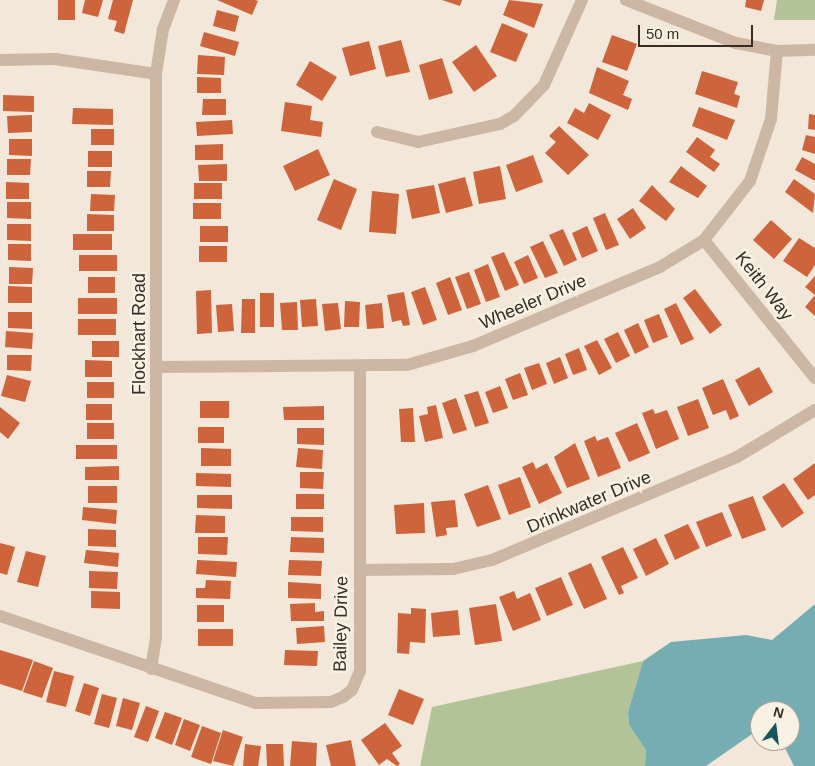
<!DOCTYPE html>
<style>
body{margin:0}
#map{position:relative;width:815px;height:766px;overflow:hidden;background:#f3e7d9;font-family:Arial,sans-serif}
div>[style]{position:absolute}
.green>*{inset:0;background:#b3c398}
.water>*{inset:0;background:#76adb2}
.building>*{inset:0;background:#cd643c}
.minor>*{height:12px;margin:-6px;padding:0 6px;transform-origin:6px;border-radius:6px;background:#ccb7a4}
span{translate:-50% -50%;white-space:nowrap;text-align:center;line-height:1.15;-webkit-text-stroke:5px #faf1e5;paint-order:stroke}
.street-label{font-size:18px;color:#362c26}
.north{position:absolute;left:750px;top:701px;width:50px;height:50px;box-sizing:border-box;background:#faf1e5;border:1px solid #aca299;border-radius:50%;rotate:15deg;font-size:14px;font-weight:700;line-height:20px;text-align:center;color:#362c26}
.north::after{content:'';display:block;margin:auto;width:18px;height:22px;background:#19545a;clip-path:polygon(50% 0,100% 100%,50% 72%,0 100%)}
.scale{position:absolute;left:638px;top:25px;width:115px;height:22px;box-sizing:border-box;border:2px solid #362c26;border-top:0;padding-left:6px;font-size:15px;line-height:18px;white-space:nowrap;color:#362c26;-webkit-text-stroke:4px #faf1e5;paint-order:stroke}
</style>
<div id="map">
<div class="green">
<i style="clip-path:polygon(777px 0,815px 0,815px 20px,774px 20px)"></i>
<i style="clip-path:polygon(643px 661px,628px 712px,629px 725px,646px 750px,645px 766px,420px 766px,432px 707px)"></i>
</div>
<div class="water">
<i style="clip-path:polygon(815px 604px,815px 766px,794px 766px,783px 744px,777px 741px,790px 741px,790px 711px,760px 711px,760px 734px,755px 732px,706px 766px,645px 766px,646px 750px,629px 725px,628px 712px,643px 661px,671px 642px,746px 635px,772px 640px)"></i>
</div>
<div class="building">
<i style="clip-path:polygon(58px 0,75px 0,75px 20px,58px 20px)"></i>
<i style="clip-path:polygon(85px 0,103px 0,98px 17px,82px 13px)"></i>
<i style="clip-path:polygon(113px 0,133px 0,124px 34px,114px 31px,117px 21px,108px 19px)"></i>
<i style="clip-path:polygon(217px 0,255px 0,258px 1px,252px 15px)"></i>
<i style="clip-path:polygon(442px 0,462px 0,460px 6px)"></i>
<i style="clip-path:polygon(509px 0,543px 4px,534px 28px,503px 15px)"></i>
<i style="clip-path:polygon(746px 0,764px 0,761px 11px,745px 7px)"></i>
<i style="clip-path:polygon(217px 10px,239px 16px,235px 32px,213px 26px)"></i>
<i style="clip-path:polygon(502px 23px,528px 34px,516px 62px,490px 52px)"></i>
<i style="clip-path:polygon(204px 32px,239px 42px,235px 56px,200px 46px)"></i>
<i style="clip-path:polygon(612px 35px,637px 44px,627px 71px,602px 62px)"></i>
<i style="clip-path:polygon(401px 40px,410px 72px,386px 77px,378px 46px)"></i>
<i style="clip-path:polygon(369px 41px,376px 69px,350px 76px,342px 48px)"></i>
<i style="clip-path:polygon(476px 45px,497px 76px,474px 92px,452px 62px)"></i>
<i style="clip-path:polygon(198px 55px,225px 57px,224px 75px,197px 74px)"></i>
<i style="clip-path:polygon(442px 58px,453px 93px,429px 100px,419px 65px)"></i>
<i style="clip-path:polygon(310px 61px,337px 77px,322px 101px,296px 85px)"></i>
<i style="clip-path:polygon(597px 67px,629px 81px,623px 95px,632px 99px,628px 110px,589px 93px)"></i>
<i style="clip-path:polygon(702px 71px,738px 82px,734px 94px,740px 96px,737px 108px,695px 94px)"></i>
<i style="clip-path:polygon(197px 77px,221px 78px,221px 93px,197px 93px)"></i>
<i style="clip-path:polygon(3px 95px,34px 96px,34px 112px,3px 111px)"></i>
<i style="clip-path:polygon(203px 99px,226px 99px,226px 115px,202px 115px)"></i>
<i style="clip-path:polygon(285px 102px,312px 106px,310px 120px,323px 122px,321px 137px,281px 131px)"></i>
<i style="clip-path:polygon(589px 103px,611px 115px,598px 140px,567px 123px,575px 108px,584px 113px)"></i>
<i style="clip-path:polygon(699px 107px,735px 120px,727px 140px,692px 126px)"></i>
<i style="clip-path:polygon(73px 108px,113px 109px,113px 125px,72px 124px)"></i>
<i style="clip-path:polygon(809px 114px,815px 115px,815px 130px,808px 129px)"></i>
<i style="clip-path:polygon(32px 115px,32px 132px,8px 133px,7px 116px)"></i>
<i style="clip-path:polygon(232px 120px,233px 134px,197px 136px,196px 122px)"></i>
<i style="clip-path:polygon(559px 126px,589px 155px,568px 175px,545px 153px,556px 142px,549px 136px)"></i>
<i style="clip-path:polygon(91px 129px,114px 129px,114px 145px,91px 145px)"></i>
<i style="clip-path:polygon(806px 135px,815px 137px,815px 154px,802px 150px)"></i>
<i style="clip-path:polygon(697px 137px,715px 150px,710px 157px,720px 164px,714px 172px,686px 152px)"></i>
<i style="clip-path:polygon(9px 139px,32px 139px,32px 156px,9px 155px)"></i>
<i style="clip-path:polygon(223px 144px,223px 160px,195px 160px,195px 145px)"></i>
<i style="clip-path:polygon(318px 149px,330px 175px,295px 191px,283px 166px)"></i>
<i style="clip-path:polygon(88px 151px,112px 151px,112px 167px,88px 167px)"></i>
<i style="clip-path:polygon(533px 155px,543px 182px,516px 192px,506px 165px)"></i>
<i style="clip-path:polygon(802px 157px,815px 164px,815px 181px,795px 170px)"></i>
<i style="clip-path:polygon(7px 159px,31px 159px,30px 175px,7px 175px)"></i>
<i style="clip-path:polygon(227px 164px,227px 181px,199px 181px,198px 165px)"></i>
<i style="clip-path:polygon(500px 166px,506px 199px,479px 204px,473px 172px)"></i>
<i style="clip-path:polygon(681px 166px,707px 186px,698px 198px,669px 182px)"></i>
<i style="clip-path:polygon(87px 171px,111px 171px,110px 187px,87px 187px)"></i>
<i style="clip-path:polygon(465px 177px,473px 206px,446px 213px,438px 184px)"></i>
<i style="clip-path:polygon(334px 179px,357px 189px,341px 230px,317px 220px)"></i>
<i style="clip-path:polygon(794px 179px,815px 194px,813px 213px,785px 192px)"></i>
<i style="clip-path:polygon(6px 182px,29px 183px,29px 199px,6px 199px)"></i>
<i style="clip-path:polygon(194px 183px,222px 183px,222px 199px,194px 199px)"></i>
<i style="clip-path:polygon(434px 185px,440px 213px,412px 219px,406px 190px)"></i>
<i style="clip-path:polygon(652px 185px,675px 209px,666px 221px,639px 201px)"></i>
<i style="clip-path:polygon(372px 191px,399px 194px,396px 234px,369px 232px)"></i>
<i style="clip-path:polygon(91px 194px,115px 195px,114px 211px,90px 211px)"></i>
<i style="clip-path:polygon(7px 202px,31px 202px,31px 219px,7px 218px)"></i>
<i style="clip-path:polygon(193px 203px,221px 203px,221px 219px,193px 219px)"></i>
<i style="clip-path:polygon(633px 208px,646px 228px,630px 239px,617px 219px)"></i>
<i style="clip-path:polygon(605px 213px,619px 245px,606px 250px,593px 218px)"></i>
<i style="clip-path:polygon(87px 214px,114px 215px,114px 231px,87px 231px)"></i>
<i style="clip-path:polygon(771px 220px,792px 239px,774px 259px,753px 240px)"></i>
<i style="clip-path:polygon(7px 224px,31px 224px,31px 241px,7px 240px)"></i>
<i style="clip-path:polygon(200px 226px,228px 226px,228px 242px,200px 242px)"></i>
<i style="clip-path:polygon(587px 226px,598px 251px,582px 258px,572px 233px)"></i>
<i style="clip-path:polygon(563px 229px,577px 260px,564px 266px,549px 235px)"></i>
<i style="clip-path:polygon(73px 234px,112px 234px,112px 250px,73px 250px)"></i>
<i style="clip-path:polygon(799px 238px,815px 248px,815px 265px,807px 277px,783px 261px)"></i>
<i style="clip-path:polygon(543px 241px,558px 273px,545px 278px,530px 247px)"></i>
<i style="clip-path:polygon(8px 244px,31px 244px,31px 261px,8px 260px)"></i>
<i style="clip-path:polygon(199px 246px,227px 246px,227px 262px,199px 262px)"></i>
<i style="clip-path:polygon(504px 252px,519px 285px,505px 291px,491px 257px)"></i>
<i style="clip-path:polygon(79px 255px,117px 255px,117px 271px,79px 271px)"></i>
<i style="clip-path:polygon(528px 255px,538px 278px,524px 284px,514px 262px)"></i>
<i style="clip-path:polygon(488px 264px,500px 297px,486px 302px,474px 270px)"></i>
<i style="clip-path:polygon(9px 267px,33px 268px,32px 284px,9px 284px)"></i>
<i style="clip-path:polygon(469px 272px,481px 304px,467px 309px,455px 277px)"></i>
<i style="clip-path:polygon(815px 276px,815px 316px,805px 307px,815px 295px,805px 287px)"></i>
<i style="clip-path:polygon(88px 277px,115px 277px,115px 293px,88px 293px)"></i>
<i style="clip-path:polygon(450px 277px,462px 310px,448px 315px,436px 283px)"></i>
<i style="clip-path:polygon(8px 286px,32px 287px,32px 303px,8px 303px)"></i>
<i style="clip-path:polygon(425px 287px,437px 320px,423px 325px,411px 292px)"></i>
<i style="clip-path:polygon(695px 289px,722px 325px,710px 334px,683px 298px)"></i>
<i style="clip-path:polygon(211px 290px,212px 333px,197px 334px,196px 291px)"></i>
<i style="clip-path:polygon(404px 292px,410px 325px,403px 326px,401px 320px,392px 322px,387px 295px)"></i>
<i style="clip-path:polygon(260px 293px,274px 293px,274px 327px,260px 327px)"></i>
<i style="clip-path:polygon(78px 298px,117px 298px,117px 314px,78px 314px)"></i>
<i style="clip-path:polygon(242px 299px,255px 299px,255px 333px,241px 333px)"></i>
<i style="clip-path:polygon(316px 299px,318px 326px,302px 327px,300px 300px)"></i>
<i style="clip-path:polygon(345px 301px,360px 302px,359px 327px,344px 327px)"></i>
<i style="clip-path:polygon(297px 302px,298px 330px,282px 330px,280px 303px)"></i>
<i style="clip-path:polygon(338px 303px,341px 329px,325px 331px,322px 304px)"></i>
<i style="clip-path:polygon(382px 303px,384px 328px,367px 329px,365px 305px)"></i>
<i style="clip-path:polygon(676px 303px,694px 339px,681px 345px,664px 309px)"></i>
<i style="clip-path:polygon(232px 304px,234px 331px,218px 332px,216px 305px)"></i>
<i style="clip-path:polygon(8px 312px,32px 312px,32px 329px,8px 328px)"></i>
<i style="clip-path:polygon(659px 314px,668px 337px,653px 343px,644px 320px)"></i>
<i style="clip-path:polygon(78px 319px,116px 319px,116px 335px,78px 335px)"></i>
<i style="clip-path:polygon(638px 323px,649px 347px,635px 354px,624px 330px)"></i>
<i style="clip-path:polygon(6px 331px,33px 333px,32px 349px,5px 347px)"></i>
<i style="clip-path:polygon(618px 332px,630px 356px,616px 363px,604px 339px)"></i>
<i style="clip-path:polygon(597px 340px,612px 368px,599px 375px,584px 346px)"></i>
<i style="clip-path:polygon(92px 341px,119px 341px,119px 357px,92px 357px)"></i>
<i style="clip-path:polygon(579px 348px,587px 370px,573px 375px,565px 354px)"></i>
<i style="clip-path:polygon(7px 355px,32px 355px,31px 371px,7px 370px)"></i>
<i style="clip-path:polygon(560px 357px,568px 378px,554px 384px,546px 363px)"></i>
<i style="clip-path:polygon(85px 360px,112px 361px,112px 377px,85px 377px)"></i>
<i style="clip-path:polygon(539px 363px,547px 384px,532px 390px,524px 368px)"></i>
<i style="clip-path:polygon(759px 367px,773px 392px,749px 406px,735px 380px)"></i>
<i style="clip-path:polygon(520px 373px,528px 395px,513px 400px,505px 379px)"></i>
<i style="clip-path:polygon(7px 375px,31px 381px,25px 402px,1px 396px)"></i>
<i style="clip-path:polygon(723px 379px,739px 416px,730px 420px,726px 410px,713px 415px,702px 388px)"></i>
<i style="clip-path:polygon(87px 382px,114px 382px,114px 398px,87px 398px)"></i>
<i style="clip-path:polygon(500px 386px,508px 408px,493px 413px,485px 392px)"></i>
<i style="clip-path:polygon(478px 391px,489px 423px,475px 427px,464px 395px)"></i>
<i style="clip-path:polygon(456px 398px,467px 430px,453px 434px,442px 403px)"></i>
<i style="clip-path:polygon(698px 399px,709px 428px,688px 436px,677px 407px)"></i>
<i style="clip-path:polygon(200px 401px,229px 401px,229px 418px,200px 418px)"></i>
<i style="clip-path:polygon(86px 404px,112px 404px,112px 420px,86px 420px)"></i>
<i style="clip-path:polygon(436px 405px,443px 438px,425px 442px,419px 416px,428px 414px,427px 407px)"></i>
<i style="clip-path:polygon(324px 406px,324px 420px,284px 420px,283px 407px)"></i>
<i style="clip-path:polygon(0 407px,20px 423px,8px 439px,0 432px)"></i>
<i style="clip-path:polygon(413px 408px,415px 442px,401px 442px,399px 409px)"></i>
<i style="clip-path:polygon(653px 409px,655px 414px,667px 410px,679px 439px,656px 449px,642px 413px)"></i>
<i style="clip-path:polygon(87px 423px,114px 423px,114px 439px,87px 439px)"></i>
<i style="clip-path:polygon(637px 423px,650px 453px,629px 462px,615px 433px)"></i>
<i style="clip-path:polygon(198px 427px,224px 427px,224px 443px,198px 443px)"></i>
<i style="clip-path:polygon(297px 428px,324px 428px,324px 445px,297px 444px)"></i>
<i style="clip-path:polygon(595px 436px,597px 441px,608px 437px,621px 468px,598px 477px,584px 441px)"></i>
<i style="clip-path:polygon(575px 443px,590px 479px,567px 488px,554px 457px)"></i>
<i style="clip-path:polygon(76px 445px,117px 445px,117px 459px,76px 459px)"></i>
<i style="clip-path:polygon(201px 448px,231px 449px,231px 466px,201px 466px)"></i>
<i style="clip-path:polygon(298px 448px,323px 450px,322px 469px,296px 467px)"></i>
<i style="clip-path:polygon(533px 462px,536px 469px,547px 463px,562px 493px,539px 504px,522px 467px)"></i>
<i style="clip-path:polygon(815px 463px,815px 495px,808px 500px,793px 479px)"></i>
<i style="clip-path:polygon(119px 466px,119px 480px,85px 480px,85px 467px)"></i>
<i style="clip-path:polygon(300px 472px,324px 472px,323px 489px,300px 488px)"></i>
<i style="clip-path:polygon(196px 473px,231px 474px,231px 487px,196px 486px)"></i>
<i style="clip-path:polygon(520px 477px,531px 507px,509px 515px,498px 485px)"></i>
<i style="clip-path:polygon(784px 483px,804px 513px,782px 528px,762px 497px)"></i>
<i style="clip-path:polygon(488px 485px,501px 519px,477px 527px,464px 494px)"></i>
<i style="clip-path:polygon(88px 486px,117px 486px,117px 503px,88px 503px)"></i>
<i style="clip-path:polygon(296px 494px,324px 494px,324px 509px,296px 509px)"></i>
<i style="clip-path:polygon(197px 495px,232px 495px,232px 509px,197px 508px)"></i>
<i style="clip-path:polygon(753px 496px,766px 530px,742px 539px,728px 505px)"></i>
<i style="clip-path:polygon(455px 500px,458px 527px,446px 528px,447px 535px,436px 537px,431px 502px)"></i>
<i style="clip-path:polygon(424px 503px,425px 533px,396px 534px,394px 505px)"></i>
<i style="clip-path:polygon(83px 507px,117px 510px,116px 524px,82px 520px)"></i>
<i style="clip-path:polygon(722px 512px,732px 536px,706px 547px,696px 522px)"></i>
<i style="clip-path:polygon(196px 515px,225px 516px,225px 533px,195px 533px)"></i>
<i style="clip-path:polygon(291px 517px,323px 517px,323px 532px,291px 531px)"></i>
<i style="clip-path:polygon(688px 524px,700px 548px,675px 560px,664px 535px)"></i>
<i style="clip-path:polygon(88px 529px,116px 530px,116px 547px,88px 546px)"></i>
<i style="clip-path:polygon(198px 537px,228px 537px,227px 555px,198px 554px)"></i>
<i style="clip-path:polygon(291px 537px,324px 538px,324px 553px,290px 552px)"></i>
<i style="clip-path:polygon(656px 538px,669px 564px,646px 576px,633px 549px)"></i>
<i style="clip-path:polygon(0 543px,15px 547px,7px 575px,0 573px)"></i>
<i style="clip-path:polygon(623px 547px,638px 578px,621px 586px,624px 593px,619px 595px,601px 557px)"></i>
<i style="clip-path:polygon(86px 550px,119px 553px,118px 567px,84px 563px)"></i>
<i style="clip-path:polygon(26px 551px,46px 556px,38px 587px,17px 582px)"></i>
<i style="clip-path:polygon(197px 560px,237px 562px,236px 577px,196px 574px)"></i>
<i style="clip-path:polygon(289px 560px,322px 561px,321px 576px,288px 575px)"></i>
<i style="clip-path:polygon(591px 563px,607px 599px,584px 609px,568px 573px)"></i>
<i style="clip-path:polygon(89px 571px,118px 572px,117px 589px,89px 588px)"></i>
<i style="clip-path:polygon(561px 577px,573px 605px,547px 616px,535px 588px)"></i>
<i style="clip-path:polygon(206px 580px,231px 581px,230px 599px,196px 598px,196px 588px,205px 588px)"></i>
<i style="clip-path:polygon(288px 582px,321px 584px,321px 599px,288px 598px)"></i>
<i style="clip-path:polygon(91px 591px,120px 592px,120px 609px,91px 608px)"></i>
<i style="clip-path:polygon(514px 591px,517px 599px,530px 593px,541px 620px,513px 631px,499px 597px)"></i>
<i style="clip-path:polygon(315px 603px,315px 612px,324px 611px,324px 621px,291px 621px,290px 604px)"></i>
<i style="clip-path:polygon(496px 604px,502px 641px,475px 645px,469px 608px)"></i>
<i style="clip-path:polygon(197px 605px,224px 605px,224px 622px,197px 622px)"></i>
<i style="clip-path:polygon(411px 608px,426px 609px,425px 643px,410px 642px,409px 654px,397px 653px,398px 613px,411px 614px)"></i>
<i style="clip-path:polygon(458px 610px,460px 635px,433px 637px,431px 613px)"></i>
<i style="clip-path:polygon(324px 626px,325px 642px,297px 644px,296px 628px)"></i>
<i style="clip-path:polygon(198px 629px,233px 629px,233px 646px,198px 646px)"></i>
<i style="clip-path:polygon(0 650px,33px 660px,22px 691px,0 684px)"></i>
<i style="clip-path:polygon(285px 650px,318px 651px,317px 666px,284px 665px)"></i>
<i style="clip-path:polygon(34px 661px,53px 668px,42px 698px,23px 692px)"></i>
<i style="clip-path:polygon(54px 671px,74px 676px,66px 707px,46px 702px)"></i>
<i style="clip-path:polygon(84px 683px,99px 688px,90px 716px,75px 711px)"></i>
<i style="clip-path:polygon(399px 689px,424px 699px,413px 725px,388px 715px)"></i>
<i style="clip-path:polygon(102px 694px,117px 698px,109px 728px,94px 724px)"></i>
<i style="clip-path:polygon(123px 698px,140px 703px,132px 730px,116px 726px)"></i>
<i style="clip-path:polygon(146px 706px,159px 711px,148px 742px,134px 737px)"></i>
<i style="clip-path:polygon(165px 712px,182px 718px,172px 745px,155px 738px)"></i>
<i style="clip-path:polygon(184px 719px,200px 725px,190px 751px,175px 745px)"></i>
<i style="clip-path:polygon(385px 723px,402px 746px,392px 753px,400px 764px,397px 766px,387px 759px,379px 765px,361px 740px)"></i>
<i style="clip-path:polygon(202px 726px,221px 733px,211px 764px,191px 757px)"></i>
<i style="clip-path:polygon(223px 730px,243px 737px,233px 766px,213px 761px)"></i>
<i style="clip-path:polygon(351px 740px,356px 766px,331px 766px,326px 745px)"></i>
<i style="clip-path:polygon(292px 741px,317px 743px,316px 766px,290px 766px)"></i>
<i style="clip-path:polygon(245px 744px,261px 746px,258px 766px,243px 766px)"></i>
<i style="clip-path:polygon(266px 744px,283px 744px,284px 766px,267px 766px)"></i>
</div>
<div class="minor">
<i style="left:626px;top:0;width:118px;rotate:21.4deg"></i>
<i style="left:736px;top:43px;width:42px;rotate:11deg"></i>
<i style="left:777px;top:51px;width:38px;rotate:-2deg"></i>
<i style="left:0;top:60px;width:55px;rotate:-1deg"></i>
<i style="left:55px;top:59px;width:102px;rotate:8.4deg"></i>
<i style="left:377px;top:132px;width:42px;rotate:13.7deg"></i>
<i style="left:418px;top:142px;width:84px;rotate:-12.4deg"></i>
<i style="left:500px;top:124px;width:16px;rotate:-30deg"></i>
<i style="left:514px;top:116px;width:43px;rotate:-45.9deg"></i>
<i style="left:544px;top:85px;width:93px;rotate:-65.9deg"></i>
<i style="left:704px;top:240px;width:177px;rotate:51.2deg"></i>
<i style="left:157px;top:367px;width:250px;rotate:-0.5deg"></i>
<i style="left:407px;top:365px;width:69px;rotate:-16.1deg"></i>
<i style="left:473px;top:346px;width:203px;rotate:-22.9deg"></i>
<i style="left:660px;top:267px;width:52px;rotate:-31.5deg"></i>
<i style="left:704px;top:240px;width:75px;rotate:-52.1deg"></i>
<i style="left:750px;top:181px;width:65px;rotate:-71.3deg"></i>
<i style="left:771px;top:119px;width:68px;rotate:-85deg"></i>
<i style="left:360px;top:570px;width:93px;rotate:-0.6deg"></i>
<i style="left:453px;top:569px;width:40px;rotate:-13deg"></i>
<i style="left:492px;top:560px;width:266px;rotate:-22.8deg"></i>
<i style="left:737px;top:457px;width:91px;rotate:-31.1deg"></i>
<i style="left:0;top:616px;width:270px;rotate:18.8deg"></i>
<i style="left:256px;top:703px;width:75px;rotate:-0.8deg"></i>
<i style="left:331px;top:702px;width:13px;rotate:-23deg"></i>
<i style="left:343px;top:697px;width:11px;rotate:-38deg"></i>
<i style="left:352px;top:690px;width:21px;rotate:-67deg"></i>
<i style="left:360px;top:671px;width:304px;rotate:-90deg"></i>
<i style="left:151px;top:669px;width:32px;rotate:-81deg"></i>
<i style="left:156px;top:637px;width:563px;rotate:-90deg"></i>
<i style="left:156px;top:74px;width:46px;rotate:-81.2deg"></i>
<i style="left:163px;top:29px;width:31px;rotate:-69deg"></i>
</div>
<div class="street-label">
<span style="left:764px;top:286px;rotate:52deg">Keith Way</span>
<span style="left:533px;top:302px;rotate:-23deg">Wheeler Drive</span>
<span style="left:139px;top:334px;rotate:-90deg">Flockhart Road</span>
<span style="left:589px;top:502px;rotate:-23deg">Drinkwater Drive</span>
<span style="left:341px;top:624px;rotate:-89deg">Bailey Drive</span>
</div>
<div class="north">N</div>
<div class="scale">50 m</div>
</div>
